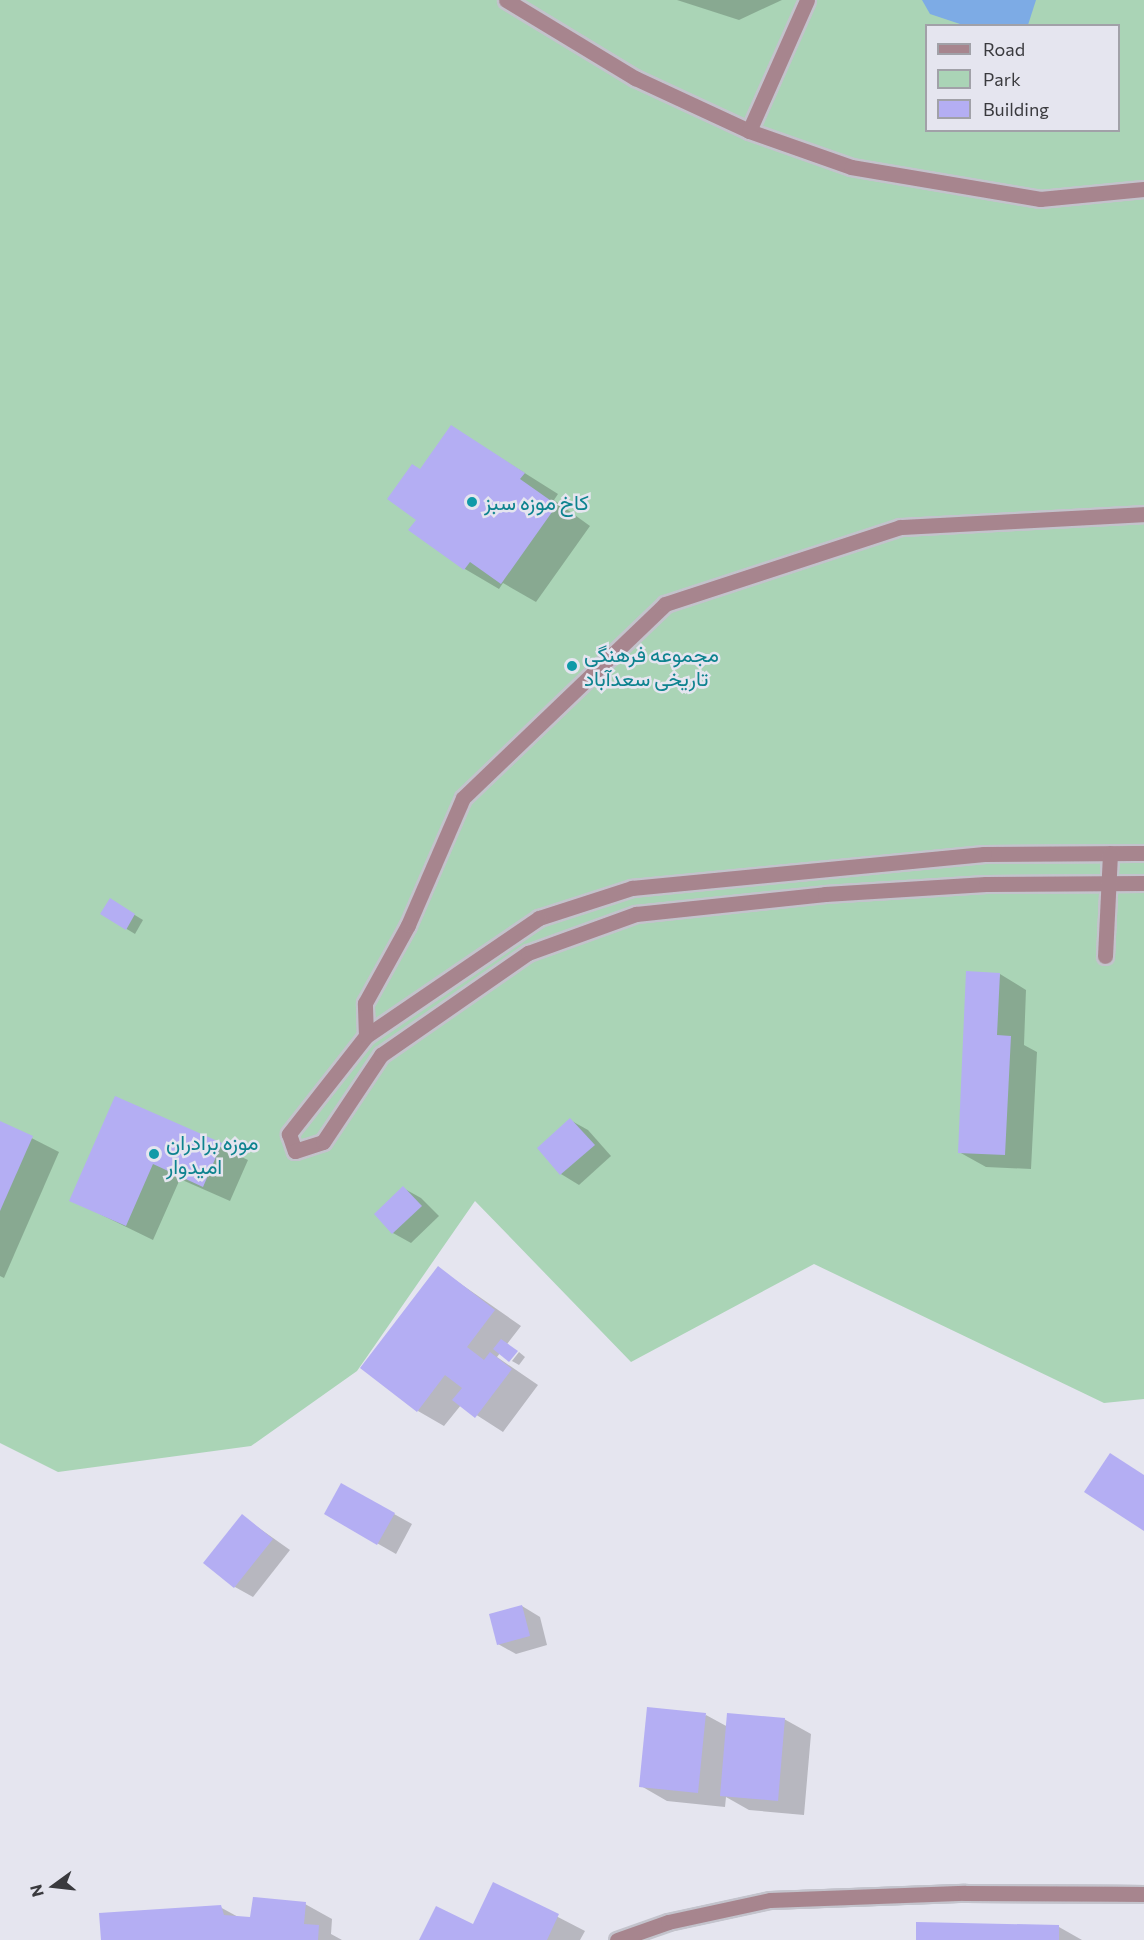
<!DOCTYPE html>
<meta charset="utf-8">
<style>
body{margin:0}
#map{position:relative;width:1144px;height:1940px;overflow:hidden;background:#e5e5ef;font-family:Commissioner,Vazirmatn,sans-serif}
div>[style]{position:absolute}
.green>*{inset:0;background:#aad4b6}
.water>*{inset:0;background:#7dabe5}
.shadow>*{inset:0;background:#0003}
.building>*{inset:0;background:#b4aef3}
.roads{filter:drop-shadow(2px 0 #c3c3cc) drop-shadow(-2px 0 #c3c3cc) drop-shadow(0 2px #c3c3cc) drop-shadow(0 -2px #c3c3cc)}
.minor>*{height:15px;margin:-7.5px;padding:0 7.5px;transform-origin:7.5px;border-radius:7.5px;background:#a7858e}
.dots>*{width:16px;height:16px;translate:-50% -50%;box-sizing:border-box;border:3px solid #e5e5ef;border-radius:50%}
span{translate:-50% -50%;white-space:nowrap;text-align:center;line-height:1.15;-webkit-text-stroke:5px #e5e5ef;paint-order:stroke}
.culture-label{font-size:21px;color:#0d838f}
.left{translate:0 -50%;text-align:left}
.legend{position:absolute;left:925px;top:24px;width:195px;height:108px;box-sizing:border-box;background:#e5e5ef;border:2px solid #a1a1a8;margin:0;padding:8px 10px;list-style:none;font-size:18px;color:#3a3a3e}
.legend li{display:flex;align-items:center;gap:12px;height:30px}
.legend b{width:30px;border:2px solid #a1a1a8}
.north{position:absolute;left:24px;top:1856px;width:60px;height:60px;-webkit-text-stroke:4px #e5e5ef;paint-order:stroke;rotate:255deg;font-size:16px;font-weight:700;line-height:24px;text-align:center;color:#3a3a3e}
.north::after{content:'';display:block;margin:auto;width:21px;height:27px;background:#3a3a3e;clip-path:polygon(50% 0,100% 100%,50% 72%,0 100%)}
</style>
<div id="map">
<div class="green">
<i style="clip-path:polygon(evenodd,0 0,1144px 0,1144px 1399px,1104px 1403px,814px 1264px,631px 1362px,475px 1201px,357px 1371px,251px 1446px,58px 1472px,0 1443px,0 0,926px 26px,1118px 26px,1118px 130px,926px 130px,926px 26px)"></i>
</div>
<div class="water">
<i style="clip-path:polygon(922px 0,1036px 0,1028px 25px,966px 26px,930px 14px)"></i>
</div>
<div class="shadow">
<i style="clip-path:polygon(677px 0,782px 0,739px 20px)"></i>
<i style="clip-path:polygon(452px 427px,558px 494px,554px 500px,590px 526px,536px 602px,503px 583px,499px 589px,465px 569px,411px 530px,418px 519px,421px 471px)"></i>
<i style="clip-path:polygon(110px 900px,143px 920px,135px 934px,102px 914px)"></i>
<i style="clip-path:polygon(1000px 974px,1026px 990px,1024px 1045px,1037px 1052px,1031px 1169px,986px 1167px,959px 1152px)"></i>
<i style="clip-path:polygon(115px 1098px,248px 1160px,230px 1201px,180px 1179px,153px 1240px,71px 1200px)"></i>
<i style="clip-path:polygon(570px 1120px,588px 1130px,611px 1156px,579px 1185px,561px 1174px,539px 1148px)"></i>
<i style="clip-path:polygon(0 1122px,59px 1152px,4px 1278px,0 1276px)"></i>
<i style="clip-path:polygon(403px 1188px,421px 1198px,439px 1216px,411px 1243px,393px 1233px)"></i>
<i style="clip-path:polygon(438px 1268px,521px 1326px,497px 1357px,538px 1385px,503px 1432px,461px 1405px,444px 1426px,418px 1411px)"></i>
<i style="clip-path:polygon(519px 1352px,525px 1357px,519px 1365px,512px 1361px)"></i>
<i style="clip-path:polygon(342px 1485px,412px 1524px,396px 1554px,326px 1514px)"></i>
<i style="clip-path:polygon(242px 1516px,290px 1550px,253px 1597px,235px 1587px)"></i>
<i style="clip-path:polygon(522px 1606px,540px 1617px,547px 1645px,516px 1654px,498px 1644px)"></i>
<i style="clip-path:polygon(706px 1715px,728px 1727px,784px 1719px,811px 1734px,804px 1815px,749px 1810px,726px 1797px,725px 1807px,667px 1801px,641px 1786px)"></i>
<i style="clip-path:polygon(494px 1884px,585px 1931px,580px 1940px,421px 1940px,473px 1926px)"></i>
<i style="clip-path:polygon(305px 1904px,332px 1919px,331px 1934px,342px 1940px,103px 1940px,220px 1907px,240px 1918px,251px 1919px)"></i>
<i style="clip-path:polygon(1059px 1927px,1082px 1940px,917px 1940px)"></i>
</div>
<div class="building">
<i style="clip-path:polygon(451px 425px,525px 473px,520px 479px,557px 505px,501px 584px,470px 562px,464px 570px,408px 530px,416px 520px,387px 499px,412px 464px,420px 469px)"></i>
<i style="clip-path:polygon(110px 898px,135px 914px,126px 930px,100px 914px)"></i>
<i style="clip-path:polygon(966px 971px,1000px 973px,997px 1035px,1011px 1036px,1005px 1155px,958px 1153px)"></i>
<i style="clip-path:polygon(115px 1096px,222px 1143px,203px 1187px,153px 1164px,126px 1226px,69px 1201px)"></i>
<i style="clip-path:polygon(570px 1118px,595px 1145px,560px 1175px,537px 1148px)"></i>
<i style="clip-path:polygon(0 1121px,33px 1136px,0 1211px)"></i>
<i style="clip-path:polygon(403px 1186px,422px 1206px,392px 1234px,374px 1214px)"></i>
<i style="clip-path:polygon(438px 1266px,495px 1310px,467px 1347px,484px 1360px,490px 1352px,512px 1369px,475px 1418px,452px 1400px,462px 1388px,445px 1375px,417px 1412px,360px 1368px)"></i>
<i style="clip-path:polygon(501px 1339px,518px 1351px,509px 1362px,493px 1349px)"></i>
<i style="clip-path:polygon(1110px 1453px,1144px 1475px,1144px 1531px,1084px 1492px)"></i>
<i style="clip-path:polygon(341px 1483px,395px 1513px,377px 1545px,324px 1514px)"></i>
<i style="clip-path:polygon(242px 1514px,273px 1539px,234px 1588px,203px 1563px)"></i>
<i style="clip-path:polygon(522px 1605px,530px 1636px,497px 1645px,489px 1614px)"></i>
<i style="clip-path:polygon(647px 1707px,706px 1713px,698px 1793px,639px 1787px)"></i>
<i style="clip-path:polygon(727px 1713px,785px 1718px,778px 1801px,720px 1796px)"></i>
<i style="clip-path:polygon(493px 1882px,559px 1914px,547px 1940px,419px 1940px,436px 1906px,473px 1924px)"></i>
<i style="clip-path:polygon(253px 1897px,306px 1902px,304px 1924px,319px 1925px,318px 1940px,101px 1940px,99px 1913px,221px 1905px,224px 1915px,250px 1917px)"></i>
<i style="clip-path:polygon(916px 1922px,1059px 1925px,1059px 1940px,916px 1940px)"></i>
</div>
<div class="roads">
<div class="minor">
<i style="left:506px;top:0;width:151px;rotate:31.2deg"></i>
<i style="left:635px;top:78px;width:126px;rotate:24.9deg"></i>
<i style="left:749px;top:131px;width:108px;rotate:19.4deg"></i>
<i style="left:851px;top:167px;width:192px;rotate:9.6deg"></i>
<i style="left:1040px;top:199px;width:104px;rotate:-5.5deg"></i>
<i style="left:749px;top:131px;width:143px;rotate:-66.1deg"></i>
<i style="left:1144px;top:853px;width:160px;rotate:179.6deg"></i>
<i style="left:984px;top:854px;width:354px;rotate:174.5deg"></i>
<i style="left:632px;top:888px;width:98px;rotate:162.1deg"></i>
<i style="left:539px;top:918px;width:209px;rotate:145.7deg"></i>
<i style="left:366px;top:1036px;width:125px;rotate:128.2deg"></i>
<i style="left:289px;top:1134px;width:18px;rotate:71deg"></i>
<i style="left:295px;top:1151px;width:29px;rotate:-18deg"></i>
<i style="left:323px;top:1142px;width:105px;rotate:-56.3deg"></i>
<i style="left:381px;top:1055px;width:179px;rotate:-34.8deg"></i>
<i style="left:528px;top:953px;width:115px;rotate:-19.9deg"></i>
<i style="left:636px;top:914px;width:190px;rotate:-6deg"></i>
<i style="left:825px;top:894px;width:161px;rotate:-3.6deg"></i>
<i style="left:986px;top:884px;width:158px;rotate:-0.4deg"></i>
<i style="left:1105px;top:956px;width:103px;rotate:-87.2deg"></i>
<i style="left:366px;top:1036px;width:33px;rotate:-92deg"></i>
<i style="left:365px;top:1003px;width:89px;rotate:-61.1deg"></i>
<i style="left:408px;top:925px;width:138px;rotate:-66.6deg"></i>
<i style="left:463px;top:798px;width:280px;rotate:-43.8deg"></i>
<i style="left:665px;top:604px;width:247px;rotate:-18.1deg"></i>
<i style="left:900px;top:527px;width:244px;rotate:-3deg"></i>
<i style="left:617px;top:1940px;width:54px;rotate:-19.4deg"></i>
<i style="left:668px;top:1922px;width:104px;rotate:-12.2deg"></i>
<i style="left:770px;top:1900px;width:195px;rotate:-2.1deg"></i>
<i style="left:965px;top:1893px;width:179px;rotate:0.3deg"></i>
</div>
</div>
<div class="dots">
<i style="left:472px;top:502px;background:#0f9aa8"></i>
<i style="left:572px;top:666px;background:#0f9aa8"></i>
<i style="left:154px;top:1154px;background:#0f9aa8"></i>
</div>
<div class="culture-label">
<span class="left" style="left:484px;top:502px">کاخ موزه سبز</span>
<span class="left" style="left:584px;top:666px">مجموعه فرهنگی<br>تاریخی سعدآباد</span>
<span class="left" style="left:166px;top:1154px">موزه برادران<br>امیدوار</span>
</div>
<ul class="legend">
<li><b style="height:8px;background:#a7858e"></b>Road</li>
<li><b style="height:16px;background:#aad4b6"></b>Park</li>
<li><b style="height:16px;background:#b4aef3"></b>Building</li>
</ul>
<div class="north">N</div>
</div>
